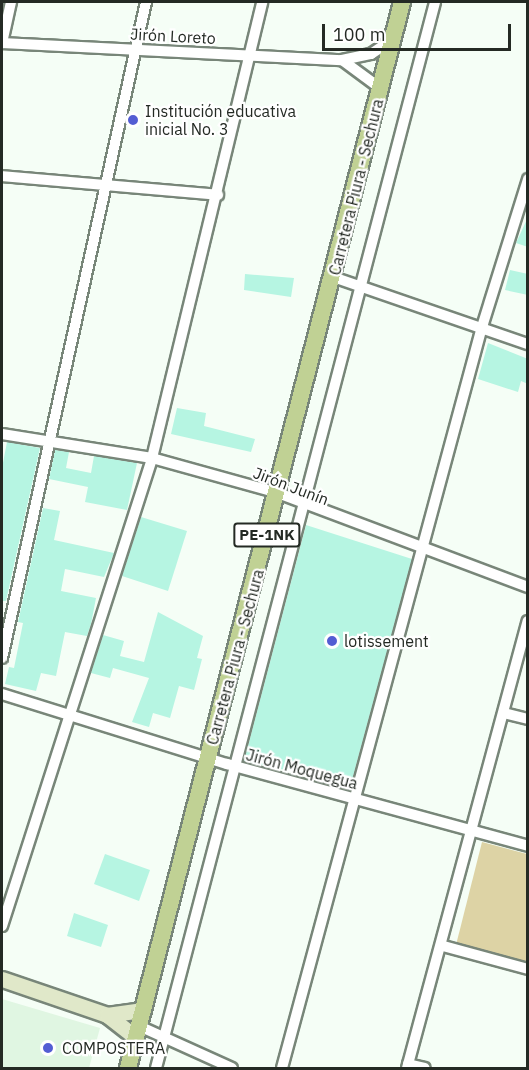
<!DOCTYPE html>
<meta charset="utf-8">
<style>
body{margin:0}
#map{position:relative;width:529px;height:1070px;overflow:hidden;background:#f5fef6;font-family:"IBM Plex Sans",sans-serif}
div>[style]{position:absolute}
.built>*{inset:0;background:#e0f6e2}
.green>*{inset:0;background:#ddd3a5}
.building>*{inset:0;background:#b6f5e2}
.roads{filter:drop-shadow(2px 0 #788679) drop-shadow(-2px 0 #788679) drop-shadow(0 2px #788679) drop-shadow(0 -2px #788679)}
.street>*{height:10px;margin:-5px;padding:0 5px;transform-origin:5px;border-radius:5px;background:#fff}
.secondary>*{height:15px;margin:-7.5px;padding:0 7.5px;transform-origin:7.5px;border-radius:7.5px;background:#e0e8c9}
.primary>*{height:16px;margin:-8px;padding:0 8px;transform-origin:8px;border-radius:8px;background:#c0d194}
.dots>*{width:16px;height:16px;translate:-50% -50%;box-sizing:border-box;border:3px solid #fff;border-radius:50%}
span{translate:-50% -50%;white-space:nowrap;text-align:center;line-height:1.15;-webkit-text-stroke:4.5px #fff;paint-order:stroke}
.shield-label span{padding:2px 4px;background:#fff;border:2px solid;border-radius:4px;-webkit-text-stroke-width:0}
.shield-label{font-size:15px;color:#242a24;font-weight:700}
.street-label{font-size:16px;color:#242a24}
.poi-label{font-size:16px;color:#242a24}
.left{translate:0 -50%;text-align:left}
.frame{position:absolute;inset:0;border:3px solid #242a24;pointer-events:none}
.scale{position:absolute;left:322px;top:24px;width:189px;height:27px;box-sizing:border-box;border:3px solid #242a24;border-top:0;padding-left:8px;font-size:18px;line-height:21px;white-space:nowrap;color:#242a24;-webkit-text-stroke:4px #fff;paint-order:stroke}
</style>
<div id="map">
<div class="built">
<i style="clip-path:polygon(2px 999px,100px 1028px,89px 1068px,2px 1068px)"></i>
</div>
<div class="green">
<i style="clip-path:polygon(482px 842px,527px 854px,527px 963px,456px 945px)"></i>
</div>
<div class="building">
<i style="clip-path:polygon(528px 217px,528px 247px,516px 243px)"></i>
<i style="clip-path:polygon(510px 270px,528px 274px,528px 295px,505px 290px)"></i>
<i style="clip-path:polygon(245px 274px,294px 278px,291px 297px,244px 290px)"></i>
<i style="clip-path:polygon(488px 343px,528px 359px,528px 384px,521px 381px,518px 392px,478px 379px)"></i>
<i style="clip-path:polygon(177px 408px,206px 413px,204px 426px,255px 439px,251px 452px,171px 434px)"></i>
<i style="clip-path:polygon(7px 442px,40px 448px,6px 601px,2px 601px,2px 468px)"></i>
<i style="clip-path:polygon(55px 450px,69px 452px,66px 468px,91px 473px,94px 456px,137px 463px,127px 510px,85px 502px,88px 487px,49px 479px)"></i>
<i style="clip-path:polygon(43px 508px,60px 511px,54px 540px,114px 553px,104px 577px,65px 569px,61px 591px,96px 598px,91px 624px,87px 636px,65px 632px,56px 676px,41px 673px,36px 691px,5px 684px,9px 667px,14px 668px,23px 623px,18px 622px)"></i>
<i style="clip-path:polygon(141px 517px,187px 531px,168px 591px,122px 576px)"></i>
<i style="clip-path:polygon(306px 525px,412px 559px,351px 784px,244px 761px)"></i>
<i style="clip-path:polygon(158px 612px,203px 636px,197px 658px,202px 659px,194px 690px,179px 686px,170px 718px,153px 713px,149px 727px,132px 722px,149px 678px,113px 668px,110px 678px,91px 673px,103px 635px,124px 641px,120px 656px,144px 662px)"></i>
<i style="clip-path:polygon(105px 854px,150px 870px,139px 901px,94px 884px)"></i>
<i style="clip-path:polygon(74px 913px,108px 925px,101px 947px,67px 936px)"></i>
</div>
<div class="roads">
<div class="street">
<i style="left:11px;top:2px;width:42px;rotate:102.4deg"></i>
<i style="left:2px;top:43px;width:340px;rotate:2.9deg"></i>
<i style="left:342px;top:60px;width:30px;rotate:-12deg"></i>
<i style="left:371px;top:54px;width:25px;rotate:-34deg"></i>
<i style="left:342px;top:60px;width:47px;rotate:36.4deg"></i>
<i style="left:2px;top:176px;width:217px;rotate:5deg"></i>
<i style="left:333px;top:277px;width:206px;rotate:19deg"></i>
<i style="left:2px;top:434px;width:152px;rotate:9.1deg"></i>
<i style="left:152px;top:458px;width:131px;rotate:15.5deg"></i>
<i style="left:278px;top:493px;width:267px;rotate:20.6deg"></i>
<i style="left:2px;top:658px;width:672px;rotate:-77.62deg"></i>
<i style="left:2px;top:694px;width:236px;rotate:17.3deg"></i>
<i style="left:227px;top:764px;width:312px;rotate:15.2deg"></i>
<i style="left:504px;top:713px;width:25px;rotate:14deg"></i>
<i style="left:2px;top:926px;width:491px;rotate:-72.2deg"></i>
<i style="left:152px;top:458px;width:469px;rotate:-76.4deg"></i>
<i style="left:443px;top:946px;width:88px;rotate:15.1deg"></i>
<i style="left:139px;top:1026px;width:102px;rotate:24.3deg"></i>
<i style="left:408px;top:1064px;width:17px;rotate:13deg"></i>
<i style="left:156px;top:1068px;width:1102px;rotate:-75.33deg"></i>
<i style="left:282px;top:1068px;width:768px;rotate:-74.9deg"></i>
<i style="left:482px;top:327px;width:155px;rotate:-72.7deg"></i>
<i style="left:407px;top:1068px;width:463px;rotate:-74.9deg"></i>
</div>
<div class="secondary">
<i style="left:2px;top:979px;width:111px;rotate:18.9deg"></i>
<i style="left:107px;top:1015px;width:37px;rotate:38deg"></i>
<i style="left:107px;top:1015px;width:36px;rotate:-8deg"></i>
</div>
<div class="primary">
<i style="left:128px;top:1068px;width:1101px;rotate:-75.58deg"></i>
</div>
</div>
<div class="dots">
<i style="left:133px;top:120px;background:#535dd3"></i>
<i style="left:332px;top:641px;background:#535dd3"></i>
<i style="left:48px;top:1048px;background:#535dd3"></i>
</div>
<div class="shield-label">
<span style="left:267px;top:535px">PE-1NK</span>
</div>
<div class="street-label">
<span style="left:173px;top:36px;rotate:3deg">Jirón Loreto</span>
<span style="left:356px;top:187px;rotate:-76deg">Carretera Piura - Sechura</span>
<span style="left:291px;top:486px;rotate:21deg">Jirón Junín</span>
<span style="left:235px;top:657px;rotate:-75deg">Carretera Piura - Sechura</span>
<span style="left:302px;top:769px;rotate:15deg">Jirón Moquegua</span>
</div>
<div class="poi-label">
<span class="left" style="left:145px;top:120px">Institución educativa<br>inicial No. 3</span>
<span class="left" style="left:344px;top:641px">lotissement</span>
<span class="left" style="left:62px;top:1048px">COMPOSTERA</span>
</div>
<div class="frame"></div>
<div class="scale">100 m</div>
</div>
